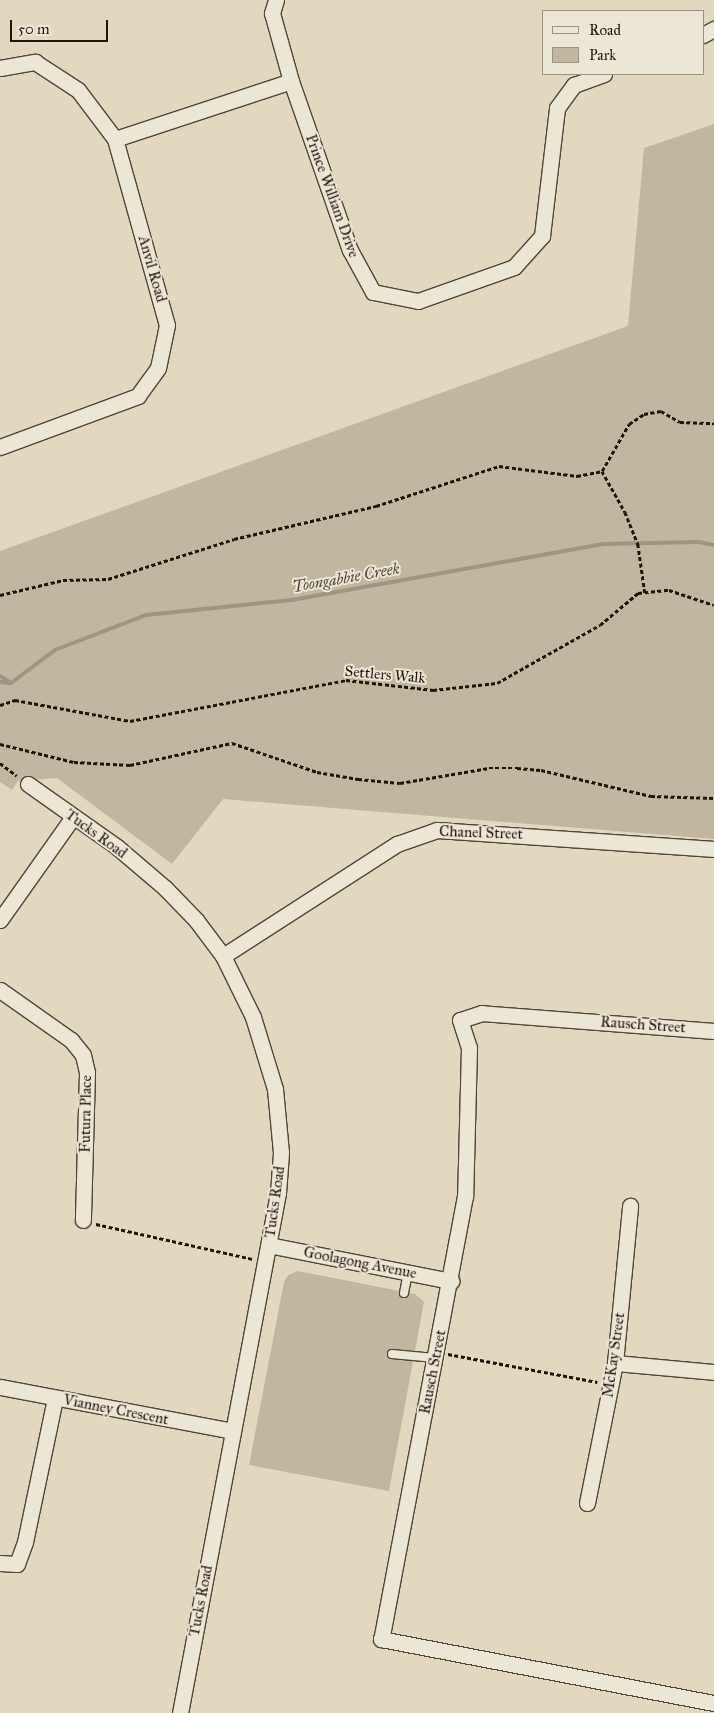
<!DOCTYPE html>
<style>
body{margin:0}
#map{position:relative;width:714px;height:1713px;overflow:hidden;background:#e2d8bf;font-family:"IM FELL Great Primer",serif}
div>[style]{position:absolute}
.green>*{inset:0;background:#c1b7a1}
.stream>*{height:4px;margin:-2px;padding:0 2px;transform-origin:2px;border-radius:2px;background:#a09582}
.path>*{height:2.5px;margin-top:-1.25px;transform-origin:0;background:repeating-linear-gradient(90deg,#21140d 0 4px,transparent 0 6.5px)}
.roads{filter:drop-shadow(1px 0 #51453a) drop-shadow(-1px 0 #51453a) drop-shadow(0 1px #51453a) drop-shadow(0 -1px #51453a)}
.lane>*{height:8px;margin:-4px;padding:0 4px;transform-origin:4px;border-radius:4px;background:#ece6d5}
.street>*{height:15px;margin:-7.5px;padding:0 7.5px;transform-origin:7.5px;border-radius:7.5px;background:#ece6d5}
span{translate:-50% -50%;white-space:nowrap;text-align:center;line-height:1.15;-webkit-text-stroke:4px #ece6d5;paint-order:stroke}
.street-label{font-size:15px;color:#21140d}
.water-label{font-size:16px;color:#54483c;font-style:italic}
.legend{position:absolute;left:542px;top:10px;width:162px;height:65px;box-sizing:border-box;background:#ece6d5;border:1px solid #9b9285;margin:0;padding:6px 9px;list-style:none;font-size:15px;color:#21140d}
.legend li{display:flex;align-items:center;gap:10px;height:25px}
.legend b{width:25px;border:1px solid #9b9285}
.scale{position:absolute;left:10px;top:20px;width:98px;height:22px;box-sizing:border-box;border:2px solid #21140d;border-top:0;padding-left:6px;font-size:15px;line-height:18px;white-space:nowrap;color:#21140d;-webkit-text-stroke:4px #ece6d5;paint-order:stroke}
</style>
<div id="map">
<div class="green">
<i style="clip-path:polygon(714px 124px,714px 839px,223px 799px,172px 864px,57px 778px,18px 781px,12px 790px,0 782px,0 551px,628px 326px,644px 148px)"></i>
<i style="clip-path:polygon(298px 1271px,415px 1294px,424px 1302px,389px 1491px,249px 1465px,284px 1282px,288px 1275px)"></i>
</div>
<div class="stream">
<i style="left:0;top:676px;width:13px;rotate:32deg"></i>
<i style="left:11px;top:683px;width:55px;rotate:-36.9deg"></i>
<i style="left:55px;top:650px;width:97px;rotate:-21deg"></i>
<i style="left:146px;top:615px;width:147px;rotate:-5.9deg"></i>
<i style="left:292px;top:600px;width:316px;rotate:-10.2deg"></i>
<i style="left:603px;top:544px;width:96px;rotate:-1.2deg"></i>
<i style="left:699px;top:542px;width:15px;rotate:11deg"></i>
<i style="left:0;top:682px;width:10px;rotate:6deg"></i>
</div>
<div class="path">
<i style="left:602px;top:471px;width:47px;rotate:60.7deg"></i>
<i style="left:625px;top:512px;width:35px;rotate:68deg"></i>
<i style="left:638px;top:544px;width:49px;rotate:81.9deg"></i>
<i style="left:0;top:595px;width:65px;rotate:-13.4deg"></i>
<i style="left:63px;top:580px;width:45px;rotate:-1.3deg"></i>
<i style="left:108px;top:579px;width:132px;rotate:-17.6deg"></i>
<i style="left:234px;top:539px;width:146px;rotate:-13.1deg"></i>
<i style="left:376px;top:506px;width:129px;rotate:-18deg"></i>
<i style="left:499px;top:466px;width:79px;rotate:7.3deg"></i>
<i style="left:577px;top:476px;width:25px;rotate:-11deg"></i>
<i style="left:602px;top:471px;width:54px;rotate:-60.1deg"></i>
<i style="left:629px;top:424px;width:18px;rotate:-34deg"></i>
<i style="left:644px;top:414px;width:17px;rotate:-10deg"></i>
<i style="left:661px;top:411px;width:22px;rotate:30deg"></i>
<i style="left:680px;top:422px;width:34px;rotate:2deg"></i>
<i style="left:0;top:705px;width:16px;rotate:-18deg"></i>
<i style="left:15px;top:700px;width:117px;rotate:10.3deg"></i>
<i style="left:130px;top:721px;width:220px;rotate:-10.7deg"></i>
<i style="left:346px;top:680px;width:88px;rotate:6.6deg"></i>
<i style="left:433px;top:690px;width:64px;rotate:-6.2deg"></i>
<i style="left:497px;top:683px;width:118px;rotate:-29.4deg"></i>
<i style="left:600px;top:625px;width:50px;rotate:-40.1deg"></i>
<i style="left:638px;top:593px;width:31px;rotate:-6deg"></i>
<i style="left:669px;top:590px;width:47px;rotate:18.4deg"></i>
<i style="left:0;top:744px;width:76px;rotate:13.7deg"></i>
<i style="left:74px;top:762px;width:56px;rotate:3.1deg"></i>
<i style="left:130px;top:765px;width:104px;rotate:-12.2deg"></i>
<i style="left:232px;top:743px;width:90px;rotate:18.8deg"></i>
<i style="left:317px;top:772px;width:42px;rotate:9.7deg"></i>
<i style="left:358px;top:779px;width:42px;rotate:5.4deg"></i>
<i style="left:400px;top:783px;width:90px;rotate:-9.6deg"></i>
<i style="left:489px;top:768px;width:28px"></i>
<i style="left:517px;top:768px;width:24px;rotate:5deg"></i>
<i style="left:541px;top:770px;width:113px;rotate:13.3deg"></i>
<i style="left:651px;top:796px;width:63px;rotate:1.8deg"></i>
<i style="left:0;top:763px;width:21px;rotate:37deg"></i>
<i style="left:96px;top:1224px;width:160px;rotate:12.6deg"></i>
<i style="left:448px;top:1354px;width:152px;rotate:10.6deg"></i>
</div>
<div class="roads">
<div class="lane">
<i style="left:404px;top:1293px;width:21px;rotate:-79deg"></i>
<i style="left:392px;top:1354px;width:43px;rotate:5.3deg"></i>
</div>
<div class="street">
<i style="left:276px;top:0;width:14px;rotate:107deg"></i>
<i style="left:272px;top:13px;width:71px;rotate:74.4deg"></i>
<i style="left:291px;top:81px;width:179px;rotate:70.8deg"></i>
<i style="left:350px;top:250px;width:48px;rotate:61.3deg"></i>
<i style="left:373px;top:292px;width:46px;rotate:11.3deg"></i>
<i style="left:418px;top:301px;width:102px;rotate:-19.5deg"></i>
<i style="left:514px;top:267px;width:42px;rotate:-47.9deg"></i>
<i style="left:542px;top:236px;width:129px;rotate:-83.3deg"></i>
<i style="left:557px;top:108px;width:29px;rotate:-54deg"></i>
<i style="left:574px;top:85px;width:32px;rotate:-20deg"></i>
<i style="left:703px;top:35px;width:13px;rotate:-29deg"></i>
<i style="left:0;top:68px;width:36px;rotate:-10deg"></i>
<i style="left:35px;top:62px;width:51px;rotate:33.1deg"></i>
<i style="left:78px;top:90px;width:61px;rotate:52.9deg"></i>
<i style="left:115px;top:139px;width:193px;rotate:74.4deg"></i>
<i style="left:167px;top:325px;width:44px;rotate:101.8deg"></i>
<i style="left:158px;top:368px;width:34px;rotate:126deg"></i>
<i style="left:138px;top:396px;width:147px;rotate:159.7deg"></i>
<i style="left:115px;top:139px;width:185px;rotate:-18.2deg"></i>
<i style="left:28px;top:784px;width:109px;rotate:35.3deg"></i>
<i style="left:117px;top:847px;width:63px;rotate:40.5deg"></i>
<i style="left:165px;top:888px;width:45px;rotate:45.9deg"></i>
<i style="left:196px;top:920px;width:45px;rotate:53.1deg"></i>
<i style="left:223px;top:956px;width:68px;rotate:63.8deg"></i>
<i style="left:253px;top:1017px;width:75px;rotate:73deg"></i>
<i style="left:275px;top:1089px;width:64px;rotate:84.6deg"></i>
<i style="left:281px;top:1153px;width:40px;rotate:94.3deg"></i>
<i style="left:278px;top:1193px;width:529px;rotate:100.67deg"></i>
<i style="left:0;top:920px;width:126px;rotate:-54.7deg"></i>
<i style="left:223px;top:956px;width:207px;rotate:-32.8deg"></i>
<i style="left:397px;top:844px;width:42px;rotate:-19.3deg"></i>
<i style="left:437px;top:830px;width:278px;rotate:3.9deg"></i>
<i style="left:0;top:990px;width:87px;rotate:35.2deg"></i>
<i style="left:71px;top:1040px;width:19px;rotate:51deg"></i>
<i style="left:83px;top:1055px;width:18px;rotate:77deg"></i>
<i style="left:87px;top:1073px;width:147px;rotate:91.6deg"></i>
<i style="left:714px;top:1031px;width:233px;rotate:-175.6deg"></i>
<i style="left:482px;top:1013px;width:23px;rotate:162deg"></i>
<i style="left:460px;top:1020px;width:29px;rotate:72deg"></i>
<i style="left:469px;top:1048px;width:148px;rotate:91.5deg"></i>
<i style="left:465px;top:1196px;width:451px;rotate:100.7deg"></i>
<i style="left:381px;top:1639px;width:339px;rotate:10.9deg"></i>
<i style="left:269px;top:1245px;width:186px;rotate:11.2deg"></i>
<i style="left:615px;top:1363px;width:99px;rotate:5.2deg"></i>
<i style="left:0;top:1387px;width:237px;rotate:10.7deg"></i>
<i style="left:587px;top:1503px;width:143px;rotate:-78.7deg"></i>
<i style="left:615px;top:1363px;width:158px;rotate:-84.5deg"></i>
<i style="left:0;top:1563px;width:17px;rotate:3deg"></i>
<i style="left:17px;top:1564px;width:23px;rotate:-70deg"></i>
<i style="left:25px;top:1542px;width:147px;rotate:-78.2deg"></i>
</div>
</div>
<div class="street-label">
<span style="left:332px;top:196px;rotate:70deg">Prince William Drive</span>
<span style="left:152px;top:269px;rotate:74deg">Anvil Road</span>
<span style="left:385px;top:675px;rotate:5deg">Settlers Walk</span>
<span style="left:481px;top:833px;rotate:2deg">Chanel Street</span>
<span style="left:96px;top:834px;rotate:36deg">Tucks Road</span>
<span style="left:643px;top:1025px;rotate:4deg">Rausch Street</span>
<span style="left:86px;top:1114px;rotate:-89deg">Futura Place</span>
<span style="left:275px;top:1202px;rotate:-82deg">Tucks Road</span>
<span style="left:360px;top:1263px;rotate:11deg">Goolagong Avenue</span>
<span style="left:614px;top:1355px;rotate:-82deg">McKay Street</span>
<span style="left:433px;top:1372px;rotate:-79deg">Rausch Street</span>
<span style="left:116px;top:1410px;rotate:11deg">Vianney Crescent</span>
<span style="left:201px;top:1601px;rotate:-79deg">Tucks Road</span>
</div>
<div class="water-label">
<span style="left:346px;top:578px;rotate:-10deg">Toongabbie Creek</span>
</div>
<ul class="legend">
<li><b style="height:6px;background:#ece6d5"></b>Road</li>
<li><b style="height:14px;background:#c1b7a1"></b>Park</li>
</ul>
<div class="scale">50 m</div>
</div>
